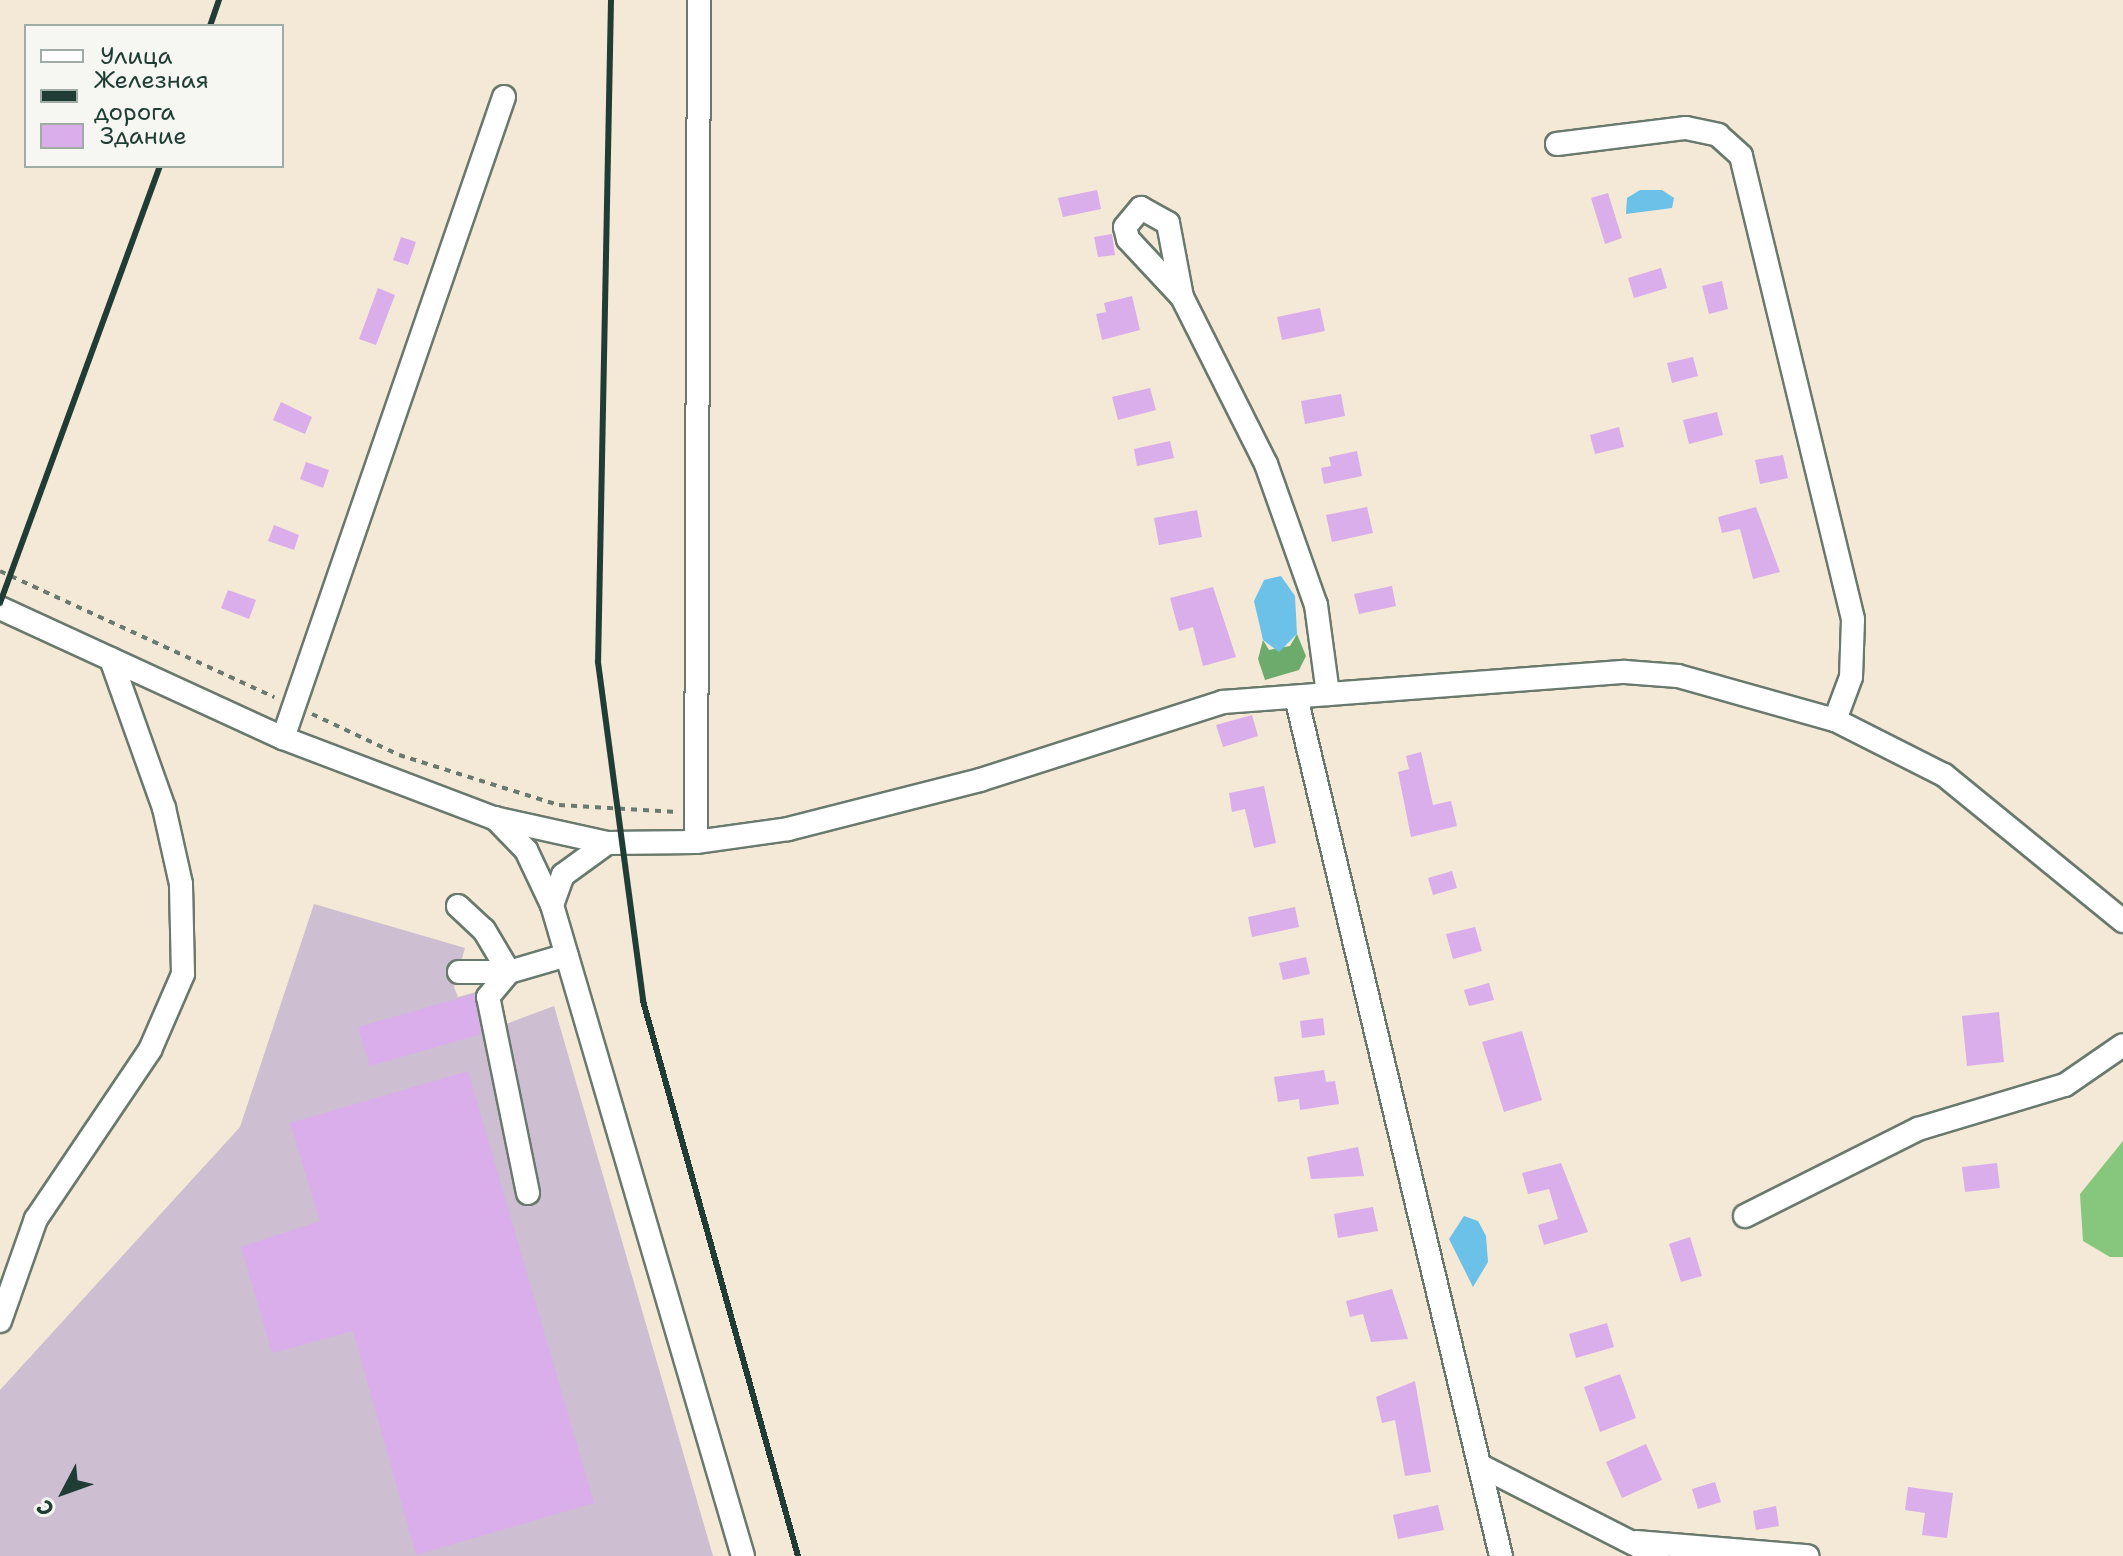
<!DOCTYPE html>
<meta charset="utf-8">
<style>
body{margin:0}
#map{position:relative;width:2123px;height:1556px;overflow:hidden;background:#f4e8d6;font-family:"Shantell Sans",sans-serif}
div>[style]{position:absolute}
.industrial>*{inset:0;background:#cdbed2}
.green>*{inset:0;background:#86c67d}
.forest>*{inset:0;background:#6cab6c}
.water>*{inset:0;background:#6bc1e8}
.building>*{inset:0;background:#d9aeea}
.path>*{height:4px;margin-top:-2px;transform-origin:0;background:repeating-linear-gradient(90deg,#6a796d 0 6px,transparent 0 12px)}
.roads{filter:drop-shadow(2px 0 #6a796d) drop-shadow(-2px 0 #6a796d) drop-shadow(0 2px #6a796d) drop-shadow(0 -2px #6a796d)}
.minor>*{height:22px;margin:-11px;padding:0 11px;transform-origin:11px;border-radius:11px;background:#fff}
.rail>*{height:6px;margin:-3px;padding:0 3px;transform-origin:3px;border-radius:3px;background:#1f3d34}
span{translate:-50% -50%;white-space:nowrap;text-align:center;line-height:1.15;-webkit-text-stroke:6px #f6f6f2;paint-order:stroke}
.legend{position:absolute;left:24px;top:24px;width:260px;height:144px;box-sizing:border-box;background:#f6f6f2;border:2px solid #a0aca6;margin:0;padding:10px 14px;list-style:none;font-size:24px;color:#1f3d34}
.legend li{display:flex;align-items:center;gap:16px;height:40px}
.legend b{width:40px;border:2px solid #a0aca6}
.north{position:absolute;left:24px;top:1452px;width:80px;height:80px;-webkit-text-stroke:6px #f6f6f2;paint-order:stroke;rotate:229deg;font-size:22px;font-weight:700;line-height:32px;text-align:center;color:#1f3d34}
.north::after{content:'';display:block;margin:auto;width:28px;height:36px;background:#1f3d34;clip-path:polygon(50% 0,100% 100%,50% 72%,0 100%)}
</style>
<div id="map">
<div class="industrial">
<i style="clip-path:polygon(314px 904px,465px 948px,454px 987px,458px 997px,476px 992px,487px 1031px,554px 1006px,713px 1556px,0 1556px,0 1390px,240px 1127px)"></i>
</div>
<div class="green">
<i style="clip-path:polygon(2123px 1141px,2123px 1257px,2110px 1257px,2083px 1241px,2080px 1194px)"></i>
</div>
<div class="forest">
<i style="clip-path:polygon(1297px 634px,1306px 656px,1299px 670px,1265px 680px,1258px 659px,1263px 640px,1269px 650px,1290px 646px)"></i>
</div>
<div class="water">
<i style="clip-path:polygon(1640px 190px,1662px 190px,1674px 198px,1672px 208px,1626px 214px,1627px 198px)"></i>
<i style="clip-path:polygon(1281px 576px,1295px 596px,1297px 634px,1279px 652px,1263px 640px,1254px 601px,1264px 580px)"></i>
<i style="clip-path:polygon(1464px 1216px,1478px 1221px,1486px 1236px,1488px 1262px,1473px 1287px,1449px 1239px)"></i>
</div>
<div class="building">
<i style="clip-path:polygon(1097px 190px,1101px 209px,1063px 217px,1058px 198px)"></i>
<i style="clip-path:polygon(1608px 193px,1622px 238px,1605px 244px,1591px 198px)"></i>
<i style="clip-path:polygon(1112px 234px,1115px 255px,1098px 257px,1094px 237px)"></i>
<i style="clip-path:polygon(401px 237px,416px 242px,408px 265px,393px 260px)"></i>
<i style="clip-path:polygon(1661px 268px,1667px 288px,1634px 298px,1628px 278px)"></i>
<i style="clip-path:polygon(1722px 281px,1728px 309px,1709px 314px,1702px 286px)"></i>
<i style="clip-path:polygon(378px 288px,395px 295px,376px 345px,359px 339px)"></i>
<i style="clip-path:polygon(1132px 296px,1140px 330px,1102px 340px,1096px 314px,1106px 312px,1104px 303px)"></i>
<i style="clip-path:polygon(1320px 308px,1325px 331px,1282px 340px,1277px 317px)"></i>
<i style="clip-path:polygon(1693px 357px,1698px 376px,1672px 383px,1667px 363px)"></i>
<i style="clip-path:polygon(1150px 388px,1156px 410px,1118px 420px,1112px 397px)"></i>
<i style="clip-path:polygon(1341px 394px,1345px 416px,1305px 424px,1301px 401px)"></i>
<i style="clip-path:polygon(281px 402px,312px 417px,305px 434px,273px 420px)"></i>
<i style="clip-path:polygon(1717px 412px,1723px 435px,1689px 444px,1683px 420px)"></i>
<i style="clip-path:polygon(1619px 427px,1624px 447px,1595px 454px,1590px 435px)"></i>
<i style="clip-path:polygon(1170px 441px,1174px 458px,1137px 466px,1134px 449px)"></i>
<i style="clip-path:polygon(1357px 451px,1362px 476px,1324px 484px,1321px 468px,1331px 466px,1329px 457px)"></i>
<i style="clip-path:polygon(1783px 455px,1788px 478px,1760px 484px,1755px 460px)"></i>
<i style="clip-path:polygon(306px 462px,329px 470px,323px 488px,300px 479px)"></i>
<i style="clip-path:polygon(1367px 507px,1373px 533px,1332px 542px,1326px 515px)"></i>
<i style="clip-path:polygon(1756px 507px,1780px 572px,1753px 579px,1740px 529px,1722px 533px,1718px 517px)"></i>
<i style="clip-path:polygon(1197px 510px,1202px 537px,1159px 545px,1154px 518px)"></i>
<i style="clip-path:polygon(274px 525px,299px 535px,294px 550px,268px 541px)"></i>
<i style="clip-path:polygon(1392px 586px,1396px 606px,1359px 614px,1354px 594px)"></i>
<i style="clip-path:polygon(1213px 587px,1236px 657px,1203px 666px,1193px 627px,1179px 631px,1170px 598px)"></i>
<i style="clip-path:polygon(228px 590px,256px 600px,249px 619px,221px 608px)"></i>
<i style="clip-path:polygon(1252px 715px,1258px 736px,1223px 747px,1216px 725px)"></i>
<i style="clip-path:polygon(1421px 752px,1433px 805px,1451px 801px,1457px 826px,1411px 837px,1398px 772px,1409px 769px,1406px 756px)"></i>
<i style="clip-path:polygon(1264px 786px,1276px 843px,1254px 848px,1245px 809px,1232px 812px,1229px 793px)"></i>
<i style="clip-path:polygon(1452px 871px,1457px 888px,1433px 895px,1428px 878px)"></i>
<i style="clip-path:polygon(1295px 907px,1299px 927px,1252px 937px,1248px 917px)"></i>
<i style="clip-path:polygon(1475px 927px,1482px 951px,1453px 959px,1446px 934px)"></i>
<i style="clip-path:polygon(1306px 957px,1310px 974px,1283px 980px,1279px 963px)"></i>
<i style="clip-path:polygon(1489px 983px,1494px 1000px,1469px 1006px,1464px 990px)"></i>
<i style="clip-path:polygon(474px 994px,481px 1034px,370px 1066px,358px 1027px)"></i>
<i style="clip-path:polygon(1999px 1012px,2004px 1062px,1967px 1066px,1962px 1016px)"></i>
<i style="clip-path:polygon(1323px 1018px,1325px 1035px,1302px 1038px,1300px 1021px)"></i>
<i style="clip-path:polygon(1522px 1031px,1542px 1100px,1504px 1112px,1482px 1042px)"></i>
<i style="clip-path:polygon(1324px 1070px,1326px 1082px,1335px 1081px,1339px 1104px,1300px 1110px,1299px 1099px,1278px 1102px,1274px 1077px)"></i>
<i style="clip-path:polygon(468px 1071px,594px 1503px,416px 1555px,353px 1331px,272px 1353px,241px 1247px,320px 1221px,290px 1123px)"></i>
<i style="clip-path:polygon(1358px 1147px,1364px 1176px,1311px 1179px,1307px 1157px)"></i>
<i style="clip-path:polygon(1561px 1163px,1588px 1232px,1544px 1245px,1538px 1225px,1558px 1219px,1549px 1189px,1528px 1194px,1522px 1173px)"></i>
<i style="clip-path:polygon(1997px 1163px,2000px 1188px,1965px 1192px,1962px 1167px)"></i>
<i style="clip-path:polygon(1373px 1207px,1378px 1231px,1338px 1238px,1334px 1214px)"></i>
<i style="clip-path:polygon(1690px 1237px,1702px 1276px,1681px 1282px,1669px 1244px)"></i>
<i style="clip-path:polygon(1392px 1289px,1408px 1339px,1371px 1342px,1363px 1314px,1350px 1317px,1346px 1301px)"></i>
<i style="clip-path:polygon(1607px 1323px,1614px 1347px,1576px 1358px,1569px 1334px)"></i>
<i style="clip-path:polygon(1620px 1374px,1636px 1418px,1600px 1432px,1584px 1387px)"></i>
<i style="clip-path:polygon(1415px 1381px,1431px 1472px,1405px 1476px,1395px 1420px,1382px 1423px,1376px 1397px)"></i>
<i style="clip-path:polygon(1646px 1444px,1662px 1480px,1622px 1498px,1606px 1462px)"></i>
<i style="clip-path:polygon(1715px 1482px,1721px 1502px,1698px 1509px,1692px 1489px)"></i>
<i style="clip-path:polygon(1908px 1487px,1953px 1493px,1947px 1538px,1922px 1535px,1925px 1513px,1905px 1510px)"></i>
<i style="clip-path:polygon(1438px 1505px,1444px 1530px,1398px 1539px,1393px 1515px)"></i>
<i style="clip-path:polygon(1776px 1506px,1779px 1526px,1756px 1530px,1753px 1511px)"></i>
</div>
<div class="path">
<i style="left:0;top:571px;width:302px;rotate:24.7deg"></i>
<i style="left:312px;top:714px;width:96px;rotate:25.2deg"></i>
<i style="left:399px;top:755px;width:168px;rotate:17.4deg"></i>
<i style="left:559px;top:805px;width:118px;rotate:3.4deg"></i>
</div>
<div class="roads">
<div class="minor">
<i style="left:1557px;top:144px;width:130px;rotate:-7.1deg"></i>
<i style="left:1686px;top:128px;width:33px;rotate:12deg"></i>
<i style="left:1718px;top:135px;width:31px;rotate:42deg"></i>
<i style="left:1741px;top:156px;width:477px;rotate:76.4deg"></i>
<i style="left:1853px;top:620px;width:57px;rotate:92deg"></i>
<i style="left:1851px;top:677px;width:46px;rotate:110.4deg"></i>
<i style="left:1182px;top:297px;width:79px;rotate:-133deg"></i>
<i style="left:1128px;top:239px;width:12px;rotate:-104deg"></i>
<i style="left:1125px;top:227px;width:25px;rotate:-50deg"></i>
<i style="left:1141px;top:208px;width:31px;rotate:29deg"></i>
<i style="left:1168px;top:223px;width:75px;rotate:79.3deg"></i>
<i style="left:1182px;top:297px;width:187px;rotate:63.3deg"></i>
<i style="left:1266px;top:464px;width:150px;rotate:70.5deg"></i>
<i style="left:1316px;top:605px;width:90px;rotate:82.3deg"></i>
<i style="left:0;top:608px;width:311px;rotate:24.7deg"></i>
<i style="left:283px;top:738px;width:226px;rotate:20.8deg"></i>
<i style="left:494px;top:818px;width:116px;rotate:12.5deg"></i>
<i style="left:607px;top:843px;width:89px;rotate:-0.6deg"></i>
<i style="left:696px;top:842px;width:93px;rotate:-8deg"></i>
<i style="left:788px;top:829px;width:198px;rotate:-14.3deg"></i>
<i style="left:980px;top:780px;width:255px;rotate:-17.8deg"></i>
<i style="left:1223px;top:702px;width:403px;rotate:-4.3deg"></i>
<i style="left:1625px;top:672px;width:53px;rotate:4.3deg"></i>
<i style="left:1678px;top:676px;width:163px;rotate:15.7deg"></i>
<i style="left:1835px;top:720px;width:122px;rotate:26.8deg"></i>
<i style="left:1944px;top:775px;width:231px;rotate:39.2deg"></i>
<i style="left:1296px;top:697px;width:883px;rotate:76.58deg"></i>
<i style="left:283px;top:738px;width:678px;rotate:-70.98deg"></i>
<i style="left:495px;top:818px;width:45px;rotate:45.9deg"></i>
<i style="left:526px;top:850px;width:61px;rotate:64.7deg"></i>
<i style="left:552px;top:905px;width:678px;rotate:73.65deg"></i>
<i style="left:696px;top:842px;width:842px;rotate:-89.8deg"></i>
<i style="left:552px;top:905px;width:32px;rotate:-70deg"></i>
<i style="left:563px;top:875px;width:54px;rotate:-36deg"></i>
<i style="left:458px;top:906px;width:35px;rotate:43deg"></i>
<i style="left:484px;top:930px;width:49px;rotate:59.2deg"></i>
<i style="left:509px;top:972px;width:50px;rotate:180deg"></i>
<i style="left:528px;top:1193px;width:200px;rotate:-101.5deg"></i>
<i style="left:488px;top:997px;width:33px;rotate:-50deg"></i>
<i style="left:509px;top:972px;width:60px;rotate:-16.3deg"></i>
<i style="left:1745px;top:1216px;width:194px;rotate:-26.7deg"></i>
<i style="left:1918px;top:1129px;width:153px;rotate:-16.7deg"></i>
<i style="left:2065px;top:1085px;width:70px;rotate:-34.6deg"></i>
<i style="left:0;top:1321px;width:108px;rotate:-70.6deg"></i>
<i style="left:36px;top:1219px;width:204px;rotate:-56deg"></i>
<i style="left:150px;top:1050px;width:83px;rotate:-66.5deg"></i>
<i style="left:183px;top:974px;width:90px;rotate:-91.3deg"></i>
<i style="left:181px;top:884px;width:78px;rotate:-102.6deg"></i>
<i style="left:164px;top:808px;width:158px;rotate:-109.6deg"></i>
<i style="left:1485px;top:1468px;width:194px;rotate:27deg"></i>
<i style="left:1636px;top:1542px;width:172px;rotate:4.7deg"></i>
</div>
</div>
<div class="rail">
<i style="left:611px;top:0;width:662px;rotate:91.12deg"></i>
<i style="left:598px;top:662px;width:342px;rotate:82.4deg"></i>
<i style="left:643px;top:1001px;width:576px;rotate:74.4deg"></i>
<i style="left:210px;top:26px;width:28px;rotate:-71deg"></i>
<i style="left:0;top:603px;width:465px;rotate:-69.9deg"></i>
</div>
<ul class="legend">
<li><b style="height:10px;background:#fff"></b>Улица</li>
<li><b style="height:10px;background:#1f3d34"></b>Железная дорога</li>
<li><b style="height:22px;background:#d9aeea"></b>Здание</li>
</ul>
<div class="north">С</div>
</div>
